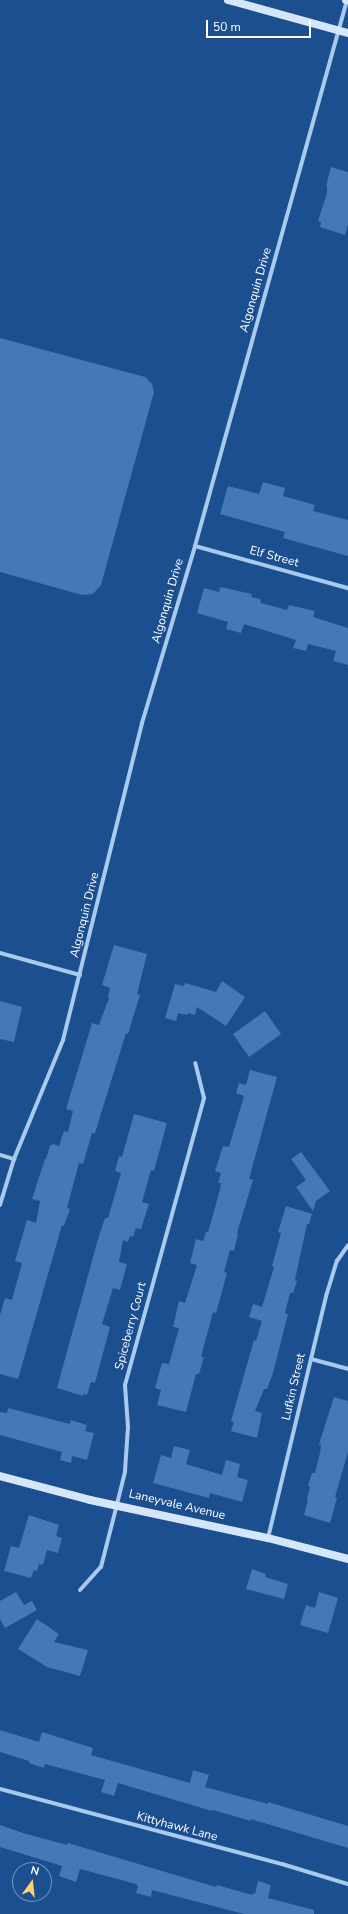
<!DOCTYPE html>
<style>
body{margin:0}
#map{position:relative;width:348px;height:1914px;overflow:hidden;background:#1b4f8f;font-family:"Nunito Sans",sans-serif}
div>[style]{position:absolute}
.building>*{inset:0;background:#4478b7}
.street>*{height:4px;margin:-2px;padding:0 2px;transform-origin:2px;border-radius:2px;background:#a9c9ee}
.secondary>*{height:8px;margin:-4px;padding:0 4px;transform-origin:4px;border-radius:4px;background:#d6e6fa}
span{translate:-50% -50%;white-space:nowrap;text-align:center;line-height:1.15;-webkit-text-stroke:3px #1b4f8f;paint-order:stroke}
.street-label{font-size:12px;color:#fff}
.north{position:absolute;left:12px;top:1862px;width:40px;height:40px;box-sizing:border-box;background:#1b4f8f;border:1px solid #7695bc;border-radius:50%;rotate:15deg;font-size:11px;font-weight:700;line-height:16px;text-align:center;color:#fff}
.north::after{content:'';display:block;margin:auto;width:14px;height:18px;background:#ffd166;clip-path:polygon(50% 0,100% 100%,50% 72%,0 100%)}
.scale{position:absolute;left:206px;top:20px;width:105px;height:18px;box-sizing:border-box;border:2px solid #fff;border-top:0;padding-left:5px;font-size:12px;line-height:14px;white-space:nowrap;color:#fff;-webkit-text-stroke:3px #1b4f8f;paint-order:stroke}
</style>
<div id="map">
<div class="building">
<i style="clip-path:polygon(331px 167px,348px 172px,348px 224px,345px 235px,320px 227px,321px 222px,318px 221px,327px 193px,327px 186px,326px 186px)"></i>
<i style="clip-path:polygon(0 338px,145px 377px,152px 384px,154px 392px,101px 585px,93px 594px,82px 595px,0 572px)"></i>
<i style="clip-path:polygon(263px 482px,285px 488px,283px 496px,315px 505px,313px 511px,348px 520px,348px 556px,283px 538px,285px 532px,220px 514px,228px 486px,259px 494px)"></i>
<i style="clip-path:polygon(220px 587px,252px 594px,251px 597px,260px 599px,261px 603px,287px 610px,289px 605px,315px 611px,313px 617px,348px 628px,348px 665px,333px 661px,336px 651px,308px 644px,306px 651px,293px 648px,296px 640px,244px 624px,241px 633px,226px 629px,228px 622px,197px 613px,204px 588px,219px 592px)"></i>
<i style="clip-path:polygon(114px 945px,147px 954px,137px 994px,140px 995px,128px 1034px,126px 1033px,95px 1133px,92px 1133px,83px 1164px,79px 1163px,67px 1208px,70px 1209px,64px 1226px,62px 1225px,18px 1379px,0 1374px,0 1315px,5px 1298px,12px 1300px,22px 1263px,15px 1261px,27px 1220px,36px 1223px,40px 1201px,32px 1199px,45px 1159px,46px 1159px,50px 1146px,53px 1144px,59px 1146px,64px 1131px,68px 1132px,73px 1111px,66px 1109px,92px 1023px,99px 1025px,109px 998px,108px 997px,110px 988px,102px 985px)"></i>
<i style="clip-path:polygon(222px 981px,245px 997px,226px 1026px,197px 1007px,195px 1015px,188px 1013px,187px 1015px,178px 1013px,176px 1021px,165px 1018px,175px 984px,184px 986px,185px 983px,216px 992px)"></i>
<i style="clip-path:polygon(0 1001px,22px 1007px,14px 1042px,0 1039px)"></i>
<i style="clip-path:polygon(265px 1011px,281px 1034px,249px 1057px,233px 1034px)"></i>
<i style="clip-path:polygon(250px 1070px,277px 1077px,249px 1179px,253px 1180px,237px 1233px,238px 1234px,234px 1251px,230px 1250px,224px 1272px,227px 1273px,216px 1313px,213px 1312px,201px 1357px,204px 1357px,199px 1374px,196px 1374px,186px 1412px,157px 1405px,161px 1390px,155px 1388px,162px 1363px,169px 1364px,179px 1328px,173px 1327px,179px 1301px,185px 1303px,197px 1265px,190px 1263px,196px 1239px,203px 1241px,206px 1232px,208px 1232px,220px 1190px,221px 1183px,218px 1183px,221px 1173px,215px 1171px,223px 1146px,229px 1147px,244px 1096px,236px 1093px,239px 1083px,246px 1085px)"></i>
<i style="clip-path:polygon(134px 1114px,167px 1123px,154px 1171px,151px 1170px,142px 1202px,149px 1204px,141px 1229px,136px 1228px,133px 1237px,130px 1236px,128px 1242px,123px 1240px,119px 1262px,127px 1264px,120px 1290px,113px 1288px,102px 1324px,110px 1327px,95px 1383px,91px 1382px,87px 1395px,83px 1394px,83px 1396px,57px 1388px,98px 1239px,105px 1218px,108px 1218px,121px 1173px,115px 1171px,119px 1156px,122px 1157px)"></i>
<i style="clip-path:polygon(301px 1152px,330px 1191px,316px 1201px,313px 1211px,296px 1187px,306px 1180px,291px 1159px)"></i>
<i style="clip-path:polygon(286px 1206px,312px 1214px,309px 1224px,307px 1224px,300px 1256px,295px 1280px,297px 1281px,293px 1293px,290px 1293px,285px 1313px,288px 1314px,273px 1373px,267px 1389px,264px 1389px,255px 1411px,262px 1413px,257px 1438px,231px 1431px,234px 1422px,231px 1421px,254px 1340px,256px 1341px,262px 1321px,249px 1317px,253px 1304px,262px 1307px,274px 1267px,272px 1266px,281px 1233px,278px 1232px)"></i>
<i style="clip-path:polygon(334px 1397px,348px 1401px,348px 1452px,335px 1497px,337px 1498px,330px 1523px,304px 1515px,308px 1499px,307px 1499px,310px 1487px,308px 1486px,312px 1473px,315px 1473px,320px 1453px,321px 1445px,319px 1444px)"></i>
<i style="clip-path:polygon(8px 1408px,70px 1424px,71px 1420px,87px 1425px,85px 1431px,94px 1433px,87px 1460px,72px 1456px,71px 1463px,60px 1460px,62px 1452px,0 1435px,0 1412px,7px 1413px)"></i>
<i style="clip-path:polygon(174px 1446px,190px 1450px,186px 1464px,222px 1475px,226px 1460px,240px 1464px,237px 1477px,248px 1480px,242px 1502px,210px 1493px,209px 1498px,153px 1483px,161px 1455px,171px 1458px)"></i>
<i style="clip-path:polygon(29px 1515px,59px 1525px,56px 1536px,62px 1538px,58px 1553px,47px 1550px,43px 1565px,39px 1564px,37px 1571px,34px 1570px,31px 1578px,4px 1571px,11px 1546px,19px 1548px)"></i>
<i style="clip-path:polygon(252px 1569px,266px 1574px,265px 1577px,288px 1584px,284px 1599px,246px 1589px)"></i>
<i style="clip-path:polygon(16px 1592px,24px 1605px,32px 1601px,37px 1610px,5px 1628px,0 1619px,0 1601px)"></i>
<i style="clip-path:polygon(319px 1592px,338px 1598px,328px 1633px,300px 1625px,306px 1605px,315px 1608px)"></i>
<i style="clip-path:polygon(37px 1619px,59px 1634px,54px 1642px,88px 1650px,80px 1676px,47px 1667px,18px 1649px)"></i>
<i style="clip-path:polygon(0 1730px,39px 1742px,42px 1732px,93px 1748px,91px 1755px,190px 1783px,193px 1770px,209px 1775px,205px 1787px,268px 1804px,268px 1802px,348px 1826px,348px 1848px,251px 1819px,251px 1821px,213px 1810px,212px 1811px,118px 1783px,114px 1796px,101px 1792px,105px 1780px,45px 1764px,44px 1768px,29px 1763px,29px 1761px,0 1752px)"></i>
<i style="clip-path:polygon(0 1825px,23px 1833px,67px 1845px,68px 1843px,216px 1887px,217px 1885px,252px 1895px,253px 1893px,255px 1894px,258px 1881px,271px 1885px,268px 1898px,314px 1910px,314px 1914px,244px 1914px,152px 1890px,151px 1897px,136px 1893px,138px 1886px,136px 1884px,80px 1869px,76px 1882px,59px 1876px,62px 1866px,0 1847px)"></i>
</div>
<div class="street">
<i style="left:195px;top:546px;width:159px;rotate:15.4deg"></i>
<i style="left:0;top:953px;width:83px;rotate:15.4deg"></i>
<i style="left:0;top:1155px;width:15px;rotate:16deg"></i>
<i style="left:0;top:1205px;width:48px;rotate:-73.1deg"></i>
<i style="left:14px;top:1159px;width:129px;rotate:-67.6deg"></i>
<i style="left:63px;top:1040px;width:327px;rotate:-76deg"></i>
<i style="left:142px;top:723px;width:185px;rotate:-73.3deg"></i>
<i style="left:195px;top:546px;width:567px;rotate:-74.44deg"></i>
<i style="left:311px;top:1359px;width:38px;rotate:15deg"></i>
<i style="left:268px;top:1538px;width:252px;rotate:-76.5deg"></i>
<i style="left:327px;top:1293px;width:34px;rotate:-73deg"></i>
<i style="left:337px;top:1261px;width:19px;rotate:-55deg"></i>
<i style="left:80px;top:1590px;width:31px;rotate:-48deg"></i>
<i style="left:101px;top:1567px;width:65px;rotate:-75.7deg"></i>
<i style="left:117px;top:1504px;width:34px;rotate:-76deg"></i>
<i style="left:125px;top:1471px;width:44px;rotate:-86.1deg"></i>
<i style="left:128px;top:1427px;width:42px;rotate:-94.1deg"></i>
<i style="left:125px;top:1385px;width:298px;rotate:-74.6deg"></i>
<i style="left:204px;top:1098px;width:36px;rotate:-104deg"></i>
<i style="left:0;top:1789px;width:292px;rotate:14.9deg"></i>
<i style="left:282px;top:1864px;width:69px;rotate:16.9deg"></i>
</div>
<div class="secondary">
<i style="left:228px;top:0;width:124px;rotate:15.4deg"></i>
<i style="left:346px;top:0;width:2px"></i>
<i style="left:0;top:1476px;width:93px;rotate:14.9deg"></i>
<i style="left:90px;top:1500px;width:182px;rotate:12.1deg"></i>
<i style="left:268px;top:1538px;width:83px;rotate:14.7deg"></i>
</div>
<div class="street-label">
<span style="left:256px;top:290px;rotate:-74deg">Algonquin Drive</span>
<span style="left:274px;top:557px;rotate:15deg">Elf Street</span>
<span style="left:168px;top:601px;rotate:-74deg">Algonquin Drive</span>
<span style="left:85px;top:915px;rotate:-76deg">Algonquin Drive</span>
<span style="left:131px;top:1326px;rotate:-75deg">Spiceberry Court</span>
<span style="left:294px;top:1387px;rotate:-77deg">Lufkin Street</span>
<span style="left:177px;top:1505px;rotate:13deg">Laneyvale Avenue</span>
<span style="left:177px;top:1827px;rotate:15deg">Kittyhawk Lane</span>
</div>
<div class="north">N</div>
<div class="scale">50 m</div>
</div>
